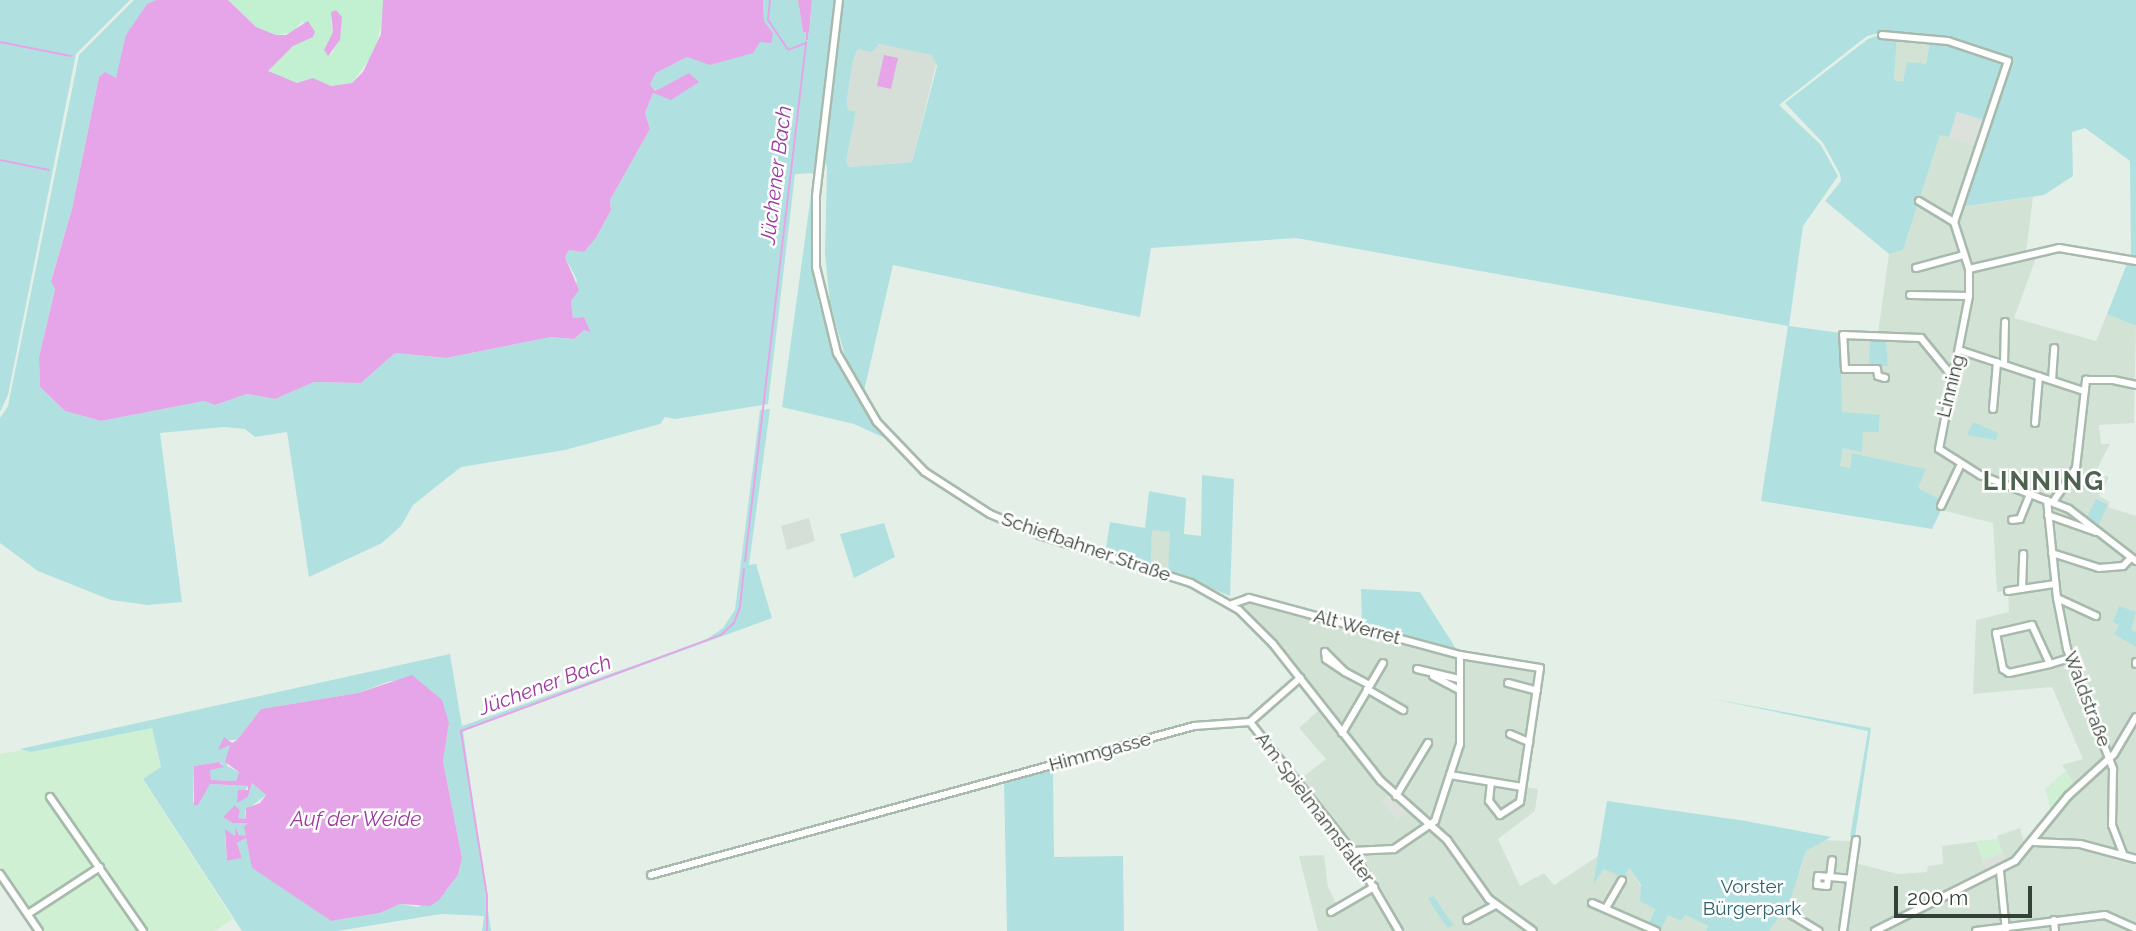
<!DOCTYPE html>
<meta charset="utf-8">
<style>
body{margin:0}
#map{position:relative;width:2136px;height:931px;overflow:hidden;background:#e4f0e7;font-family:Raleway,sans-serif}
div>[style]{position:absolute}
.residential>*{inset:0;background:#d2e3d6}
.commercial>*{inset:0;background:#d0f0d4}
.industrial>*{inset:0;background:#d6dfd7}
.green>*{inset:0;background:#b0e1e0}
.sand>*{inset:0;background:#c2f1d2}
.parking>*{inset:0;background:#dce1dc}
.water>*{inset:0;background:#e5a5e8}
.stream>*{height:2px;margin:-1px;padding:0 1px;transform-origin:1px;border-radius:1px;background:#e5a5e8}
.roads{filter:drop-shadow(2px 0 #a7baac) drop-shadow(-2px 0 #a7baac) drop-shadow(0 2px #a7baac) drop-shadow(0 -2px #a7baac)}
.minor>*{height:6px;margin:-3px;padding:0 3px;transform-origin:3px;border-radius:3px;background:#fff}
span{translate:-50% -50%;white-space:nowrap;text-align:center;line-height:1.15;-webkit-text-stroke:5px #fff;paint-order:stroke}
.street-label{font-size:19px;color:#344136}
.park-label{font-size:19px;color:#2e626c}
.water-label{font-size:21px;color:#9e39a1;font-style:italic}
.district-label{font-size:26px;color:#4d6350;font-weight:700;letter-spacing:2px}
.scale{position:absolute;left:1894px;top:886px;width:138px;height:32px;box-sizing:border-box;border:4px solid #344136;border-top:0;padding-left:9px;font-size:21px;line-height:24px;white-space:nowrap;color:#344136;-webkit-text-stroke:5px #fff;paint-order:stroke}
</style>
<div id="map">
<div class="residential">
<i style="clip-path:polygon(1897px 37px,1930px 41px,1926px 64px,1904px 83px,1894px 80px)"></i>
<i style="clip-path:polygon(1957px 112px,1988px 121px,1961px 207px,2033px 197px,2026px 253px,2038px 253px,2014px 318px,2096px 341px,2107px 314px,2136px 326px,2134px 423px,2099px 425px,2101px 444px,2110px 444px,2095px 473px,2109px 477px,2099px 496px,2110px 502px,2108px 507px,2136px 516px,2136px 931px,1757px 931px,1800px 871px,1806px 851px,1819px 840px,1854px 841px,1851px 862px,1898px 874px,1927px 872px,1928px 866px,1943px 864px,1942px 846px,1998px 839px,1997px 836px,2020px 828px,2025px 845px,2051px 809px,2045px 789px,2066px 771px,2062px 765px,2083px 759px,2052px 687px,1973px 694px,1976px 620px,2009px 612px,2008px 591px,1997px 592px,1993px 523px,1941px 510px,1944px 502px,1917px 488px,1925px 469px,1853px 453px,1850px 468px,1840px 467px,1843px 448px,1863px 431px,1879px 432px,1880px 416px,1842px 413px,1841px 336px,1877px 340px,1889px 254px,1903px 250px,1940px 134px)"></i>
<i style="clip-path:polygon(1152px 529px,1171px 532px,1168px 570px,1151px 564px)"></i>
<i style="clip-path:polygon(1245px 599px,1460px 655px,1540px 668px,1522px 787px,1538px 789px,1535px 811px,1498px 839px,1520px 886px,1544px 873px,1554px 885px,1598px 856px,1593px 885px,1604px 869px,1629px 868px,1655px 908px,1648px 925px,1668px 914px,1685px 915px,1708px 926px,1706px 931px,1318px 931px,1299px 856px,1324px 855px,1328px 887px,1337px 905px,1369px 886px,1295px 783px,1326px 759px,1299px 728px,1325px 705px,1285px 652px,1239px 605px)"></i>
</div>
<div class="commercial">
<i style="clip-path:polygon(152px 728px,161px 767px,143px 780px,233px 919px,215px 931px,41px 931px,0 871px,0 754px)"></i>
<i style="clip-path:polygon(2066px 771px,2073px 782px,2051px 809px,2045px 789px)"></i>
<i style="clip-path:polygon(1998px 839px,2006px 862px,1987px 874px,1976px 841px)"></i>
</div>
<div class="industrial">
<i style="clip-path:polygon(884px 44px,932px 55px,937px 61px,912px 162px,850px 167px,846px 162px,856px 111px,848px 110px,847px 99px,853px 60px,858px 49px)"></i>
<i style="clip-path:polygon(809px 518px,815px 541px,787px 550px,781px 526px)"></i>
</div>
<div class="green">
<i style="clip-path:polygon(0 0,130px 0,76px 54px,8px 395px,0 412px)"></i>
<i style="clip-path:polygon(134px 0,156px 0,147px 4px,116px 78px,99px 77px,72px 209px,51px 280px,55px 288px,39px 357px,40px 387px,65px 411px,101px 421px,204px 401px,215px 405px,247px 394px,275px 399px,314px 382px,361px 383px,395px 353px,446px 358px,551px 337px,574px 339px,584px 330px,590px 333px,584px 317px,573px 318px,571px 301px,577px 280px,565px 257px,569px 250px,584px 252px,596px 238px,611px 210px,610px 200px,650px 129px,645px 113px,653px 93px,689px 73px,655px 91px,650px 84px,656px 73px,687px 57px,760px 42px,773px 33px,764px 21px,763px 0,798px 0,803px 32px,809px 33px,812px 0,837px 0,814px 170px,812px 255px,818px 301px,836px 357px,865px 411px,887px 439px,854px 424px,782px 407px,814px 173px,795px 174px,768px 404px,675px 419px,665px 417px,660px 424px,565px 450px,461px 467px,413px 505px,401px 526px,382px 543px,309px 577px,287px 432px,255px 437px,245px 429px,224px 427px,160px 433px,182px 602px,148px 605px,111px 600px,38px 571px,0 543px,0 418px,8px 406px,79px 55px)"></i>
<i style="clip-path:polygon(evenodd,842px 0,2136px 0,2136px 259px,2131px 259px,2130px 161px,2085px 128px,2072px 132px,2073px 176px,2044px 195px,1960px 207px,1988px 122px,1957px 112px,1949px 137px,1940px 135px,1903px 250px,1889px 254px,1825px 201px,1841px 181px,1840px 174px,1823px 143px,1785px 103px,1868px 39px,1879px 35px,1897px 37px,1894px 80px,1903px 82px,1907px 62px,1926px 64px,1930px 41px,2001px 61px,1949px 40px,1879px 33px,1867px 36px,1779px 105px,1821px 145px,1838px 176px,1803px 226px,1789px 326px,1841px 333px,1842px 412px,1880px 415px,1879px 432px,1863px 432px,1862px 452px,1843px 448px,1840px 466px,1850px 468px,1852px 453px,1926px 469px,1918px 488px,1945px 502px,1932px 529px,1761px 501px,1788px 326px,1296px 238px,1151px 248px,1140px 317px,893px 265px,864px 391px,845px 356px,830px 303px,825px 254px,827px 167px,823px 160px,842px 0,879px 44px,932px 55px,937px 66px,912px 162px,850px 167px,846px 162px,856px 111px,848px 110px,847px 99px,853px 60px,858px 49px,872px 52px,879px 44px)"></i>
<i style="clip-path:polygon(2128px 261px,2136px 262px,2136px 326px,2107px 314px)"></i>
<i style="clip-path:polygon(1870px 340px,1886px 341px,1888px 366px,1869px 366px)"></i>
<i style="clip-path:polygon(evenodd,770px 409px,749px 565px,756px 564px,772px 618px,463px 731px,491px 931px,482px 931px,484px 916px,441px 914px,337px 931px,242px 931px,143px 779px,161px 767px,152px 728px,31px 752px,20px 749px,450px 654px,462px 726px,704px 641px,723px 628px,735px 610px,760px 410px,770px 409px,418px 680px,449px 723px,443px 761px,462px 858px,458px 875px,447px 890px,418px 907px,400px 904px,380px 913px,331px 921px,253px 868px,246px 838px,237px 843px,242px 858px,227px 861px,225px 835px,229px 832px,235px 836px,237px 828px,239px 835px,246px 837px,248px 823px,232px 823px,223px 817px,236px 805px,238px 818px,246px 819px,245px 811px,266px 795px,252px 783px,248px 797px,238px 801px,248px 786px,210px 784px,193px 803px,194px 766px,219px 762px,223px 764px,209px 770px,211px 780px,236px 781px,239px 772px,227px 766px,230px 745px,227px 742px,218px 750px,228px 740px,237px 740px,261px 709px,358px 693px,390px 681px,418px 680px)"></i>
<i style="clip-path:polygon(1973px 422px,1998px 433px,1996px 440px,1967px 435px)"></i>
<i style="clip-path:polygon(1202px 475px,1234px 479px,1230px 596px,1168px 570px,1170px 532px,1152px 530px,1151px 564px,1106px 548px,1110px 522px,1145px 528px,1149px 491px,1186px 498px,1184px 534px,1201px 536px)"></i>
<i style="clip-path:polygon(2096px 499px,2108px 505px,2097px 528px,2086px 519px)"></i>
<i style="clip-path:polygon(884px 523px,895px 557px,854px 578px,840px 534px)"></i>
<i style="clip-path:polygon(1361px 589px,1420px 592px,1460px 655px,1362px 628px)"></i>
<i style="clip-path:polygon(2119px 606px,2136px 612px,2131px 630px,2136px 632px,2136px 647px,2114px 634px,2119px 625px,2113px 622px)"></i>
<i style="clip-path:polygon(1708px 698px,1871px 728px,1855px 837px,1850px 837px,1868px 731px)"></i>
<i style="clip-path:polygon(1053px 769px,1054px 857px,1123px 856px,1124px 931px,1007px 931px,1004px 780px)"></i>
<i style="clip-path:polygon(1607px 801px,1746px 821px,1831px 837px,1806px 851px,1790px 901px,1769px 931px,1706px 931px,1708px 926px,1685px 915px,1681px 921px,1668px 915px,1660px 931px,1648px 925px,1655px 909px,1640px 901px,1641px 885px,1629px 868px,1624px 878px,1604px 869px,1593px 885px)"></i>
<i style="clip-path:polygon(1434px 896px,1442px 909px,1454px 925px,1448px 928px,1435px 910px,1428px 898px)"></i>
</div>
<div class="sand">
<i style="clip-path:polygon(evenodd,228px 0,383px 0,384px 15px,374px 53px,352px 83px,331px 86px,313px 78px,298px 83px,270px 73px,269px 68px,293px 46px,313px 36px,302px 21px,293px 32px,276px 35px,256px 27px,228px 0,336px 10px,342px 17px,339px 40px,332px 54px,324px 50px,333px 32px,331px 20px,336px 10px)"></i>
</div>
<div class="parking">
<i style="clip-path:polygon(1957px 112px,1984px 120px,1976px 146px,1949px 137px)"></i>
<i style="clip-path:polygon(1388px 795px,1408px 810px,1397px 820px,1381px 800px)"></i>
<i style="clip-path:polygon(2004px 853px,2006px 862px,1987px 874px,1982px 860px)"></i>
</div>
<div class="water">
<i style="clip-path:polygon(156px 0,228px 0,256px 27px,276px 35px,286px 35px,308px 21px,315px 32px,313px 37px,293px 46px,268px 71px,297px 83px,313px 78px,331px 86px,352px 83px,363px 72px,381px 34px,383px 0,763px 0,764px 21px,773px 33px,771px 43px,760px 42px,753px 53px,710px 65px,687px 57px,656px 73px,650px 84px,655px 91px,689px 73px,699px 82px,671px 100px,653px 93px,645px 113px,650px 129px,610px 200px,611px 210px,596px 238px,584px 252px,569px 250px,565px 257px,579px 290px,571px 301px,573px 318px,584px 317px,591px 333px,584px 330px,574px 339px,551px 337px,446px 358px,395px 353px,361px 383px,314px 382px,275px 399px,247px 394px,215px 405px,204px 401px,101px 421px,65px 411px,40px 387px,39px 357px,55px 289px,51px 281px,72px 209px,99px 77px,105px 72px,116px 78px,126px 35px,147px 4px)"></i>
<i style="clip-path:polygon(798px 0,812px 0,809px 33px,803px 32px)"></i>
<i style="clip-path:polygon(336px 10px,342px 17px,340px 40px,328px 56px,324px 50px,333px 32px,331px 12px)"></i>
<i style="clip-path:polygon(884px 55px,898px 58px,891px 89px,877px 86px)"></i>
<i style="clip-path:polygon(412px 675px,442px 700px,449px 723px,443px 761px,462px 858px,458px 875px,439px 900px,430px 906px,400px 904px,380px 913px,331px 921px,252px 868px,246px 838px,237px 843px,242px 858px,227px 861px,225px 829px,235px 836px,236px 827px,239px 835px,246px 836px,244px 827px,248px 823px,232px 823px,223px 817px,235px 805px,240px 811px,238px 818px,246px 819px,246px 808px,260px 803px,266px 795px,252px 783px,248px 797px,237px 803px,238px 790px,248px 790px,248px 786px,210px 784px,198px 805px,194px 805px,194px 766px,219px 762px,224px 767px,210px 770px,211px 780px,236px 781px,239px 772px,225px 762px,230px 745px,218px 750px,224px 737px,232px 743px,237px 740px,261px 709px,358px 693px)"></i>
</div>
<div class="stream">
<i style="left:770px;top:0;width:20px;rotate:96deg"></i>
<i style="left:768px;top:20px;width:34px;rotate:56deg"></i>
<i style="left:807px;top:39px;width:6px;rotate:-90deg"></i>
<i style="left:0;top:42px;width:72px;rotate:11.2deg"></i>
<i style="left:0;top:160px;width:50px;rotate:11.5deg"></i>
<i style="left:745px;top:561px;width:522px;rotate:-83.28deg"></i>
<i style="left:806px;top:43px;width:19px;rotate:159deg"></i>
<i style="left:487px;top:931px;width:35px;rotate:-90deg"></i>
<i style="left:487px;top:896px;width:167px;rotate:-99deg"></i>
<i style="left:461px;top:731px;width:277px;rotate:-20.3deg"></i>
<i style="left:721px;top:635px;width:18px;rotate:-43deg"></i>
<i style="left:734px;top:623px;width:17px;rotate:-69deg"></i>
<i style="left:740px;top:607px;width:38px;rotate:-84deg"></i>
</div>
<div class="roads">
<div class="minor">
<i style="left:839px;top:0;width:198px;rotate:96.7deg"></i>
<i style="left:816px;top:197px;width:70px;rotate:90deg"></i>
<i style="left:816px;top:267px;width:89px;rotate:76.3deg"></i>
<i style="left:837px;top:353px;width:80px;rotate:59.9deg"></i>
<i style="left:877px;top:422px;width:69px;rotate:46.2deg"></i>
<i style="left:925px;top:472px;width:77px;rotate:32.9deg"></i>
<i style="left:990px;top:514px;width:56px;rotate:22.9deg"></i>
<i style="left:1042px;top:536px;width:156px;rotate:17.5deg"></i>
<i style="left:1191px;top:583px;width:55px;rotate:29.4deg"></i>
<i style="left:1239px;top:610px;width:48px;rotate:45deg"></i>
<i style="left:1273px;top:644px;width:174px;rotate:51.8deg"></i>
<i style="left:1381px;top:781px;width:89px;rotate:41.8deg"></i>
<i style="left:1447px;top:840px;width:72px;rotate:54.6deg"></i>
<i style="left:1489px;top:899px;width:54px;rotate:36deg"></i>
<i style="left:1882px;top:35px;width:66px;rotate:5.2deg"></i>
<i style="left:1948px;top:41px;width:63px;rotate:18.4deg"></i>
<i style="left:2008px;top:61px;width:170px;rotate:108.5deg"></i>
<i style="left:1954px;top:222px;width:49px;rotate:72.3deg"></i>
<i style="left:1969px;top:269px;width:27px;rotate:90deg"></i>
<i style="left:1969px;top:296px;width:156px;rotate:101.1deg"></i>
<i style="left:1939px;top:449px;width:49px;rotate:32.4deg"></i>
<i style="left:1980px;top:475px;width:95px;rotate:20.9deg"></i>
<i style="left:2069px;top:509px;width:85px;rotate:37.8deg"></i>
<i style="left:1919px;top:201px;width:41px;rotate:31deg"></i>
<i style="left:1916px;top:268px;width:50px;rotate:-15.2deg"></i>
<i style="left:1969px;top:269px;width:92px;rotate:-13.1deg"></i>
<i style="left:2059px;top:248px;width:78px;rotate:9.6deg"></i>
<i style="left:1910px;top:295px;width:59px;rotate:1deg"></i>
<i style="left:1959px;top:350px;width:132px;rotate:18.2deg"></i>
<i style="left:2004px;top:364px;width:42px;rotate:-88.6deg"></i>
<i style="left:1885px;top:378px;width:7px;rotate:-164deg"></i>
<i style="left:1878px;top:376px;width:7px;rotate:-98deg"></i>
<i style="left:1877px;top:369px;width:32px;rotate:180deg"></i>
<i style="left:1845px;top:369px;width:34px;rotate:-93deg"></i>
<i style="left:1843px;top:335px;width:78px;rotate:2.2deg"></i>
<i style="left:1921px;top:338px;width:49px;rotate:50.8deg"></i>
<i style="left:2052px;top:380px;width:32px;rotate:-86deg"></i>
<i style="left:1993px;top:409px;width:47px;rotate:-85.1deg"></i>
<i style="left:2035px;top:423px;width:47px;rotate:-85.1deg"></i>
<i style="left:2047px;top:500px;width:99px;rotate:84.2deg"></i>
<i style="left:2057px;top:598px;width:52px;rotate:78.9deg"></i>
<i style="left:2067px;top:649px;width:129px;rotate:69deg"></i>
<i style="left:2113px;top:769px;width:56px;rotate:91deg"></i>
<i style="left:2112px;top:825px;width:30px;rotate:69deg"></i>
<i style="left:2053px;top:502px;width:41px;rotate:-55.9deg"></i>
<i style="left:2076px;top:468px;width:89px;rotate:-83.5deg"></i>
<i style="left:2086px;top:380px;width:27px"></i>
<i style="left:2113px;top:380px;width:24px;rotate:12deg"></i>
<i style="left:1941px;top:506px;width:44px;rotate:-64.6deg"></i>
<i style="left:2048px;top:515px;width:51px;rotate:19.5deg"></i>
<i style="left:2012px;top:520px;width:8px;rotate:-7deg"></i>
<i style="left:2020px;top:519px;width:27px;rotate:-68deg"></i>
<i style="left:2052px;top:553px;width:49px;rotate:17.7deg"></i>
<i style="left:2099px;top:568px;width:24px;rotate:-5deg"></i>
<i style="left:2123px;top:566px;width:11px;rotate:-45deg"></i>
<i style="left:2022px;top:589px;width:35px;rotate:-88deg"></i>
<i style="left:2008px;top:591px;width:48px;rotate:-8.5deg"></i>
<i style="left:2057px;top:598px;width:43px;rotate:24.8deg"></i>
<i style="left:1232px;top:604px;width:18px;rotate:-19deg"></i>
<i style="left:1249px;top:598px;width:219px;rotate:15.1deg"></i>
<i style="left:1460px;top:655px;width:89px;rotate:90deg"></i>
<i style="left:1460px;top:744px;width:81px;rotate:108deg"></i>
<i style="left:1435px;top:821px;width:50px;rotate:145.7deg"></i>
<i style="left:1394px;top:849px;width:42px;rotate:177.3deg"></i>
<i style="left:1460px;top:655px;width:81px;rotate:9.2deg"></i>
<i style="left:1540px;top:668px;width:135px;rotate:98.5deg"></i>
<i style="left:1520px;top:802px;width:24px;rotate:147deg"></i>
<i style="left:1500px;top:815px;width:18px;rotate:-128deg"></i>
<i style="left:1489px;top:801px;width:19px;rotate:-84deg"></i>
<i style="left:2136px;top:662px;width:2px;rotate:90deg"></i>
<i style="left:2050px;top:664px;width:43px;rotate:-114.8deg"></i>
<i style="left:2032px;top:625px;width:37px;rotate:167deg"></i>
<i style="left:1996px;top:633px;width:37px;rotate:79deg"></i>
<i style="left:2003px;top:669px;width:7px;rotate:34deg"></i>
<i style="left:2009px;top:673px;width:42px;rotate:-12.4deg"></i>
<i style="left:2050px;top:664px;width:21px;rotate:-17deg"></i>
<i style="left:1417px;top:669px;width:43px;rotate:13.4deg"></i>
<i style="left:1345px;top:672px;width:23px;rotate:-146deg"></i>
<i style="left:1326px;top:659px;width:7px;rotate:-98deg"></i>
<i style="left:1325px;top:652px;width:28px;rotate:45deg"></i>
<i style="left:1345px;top:672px;width:27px;rotate:28deg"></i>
<i style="left:1433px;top:676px;width:30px;rotate:28deg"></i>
<i style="left:1508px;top:683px;width:30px;rotate:15deg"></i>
<i style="left:1367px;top:689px;width:42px;rotate:30.3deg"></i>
<i style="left:1250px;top:722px;width:164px;rotate:51.7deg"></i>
<i style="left:1352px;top:851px;width:93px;rotate:59.6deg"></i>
<i style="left:1342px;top:733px;width:81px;rotate:-59.6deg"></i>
<i style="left:1510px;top:734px;width:21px;rotate:23deg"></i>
<i style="left:1450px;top:775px;width:73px;rotate:9.5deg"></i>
<i style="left:1396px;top:796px;width:62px;rotate:-58.9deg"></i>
<i style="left:50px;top:797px;width:163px;rotate:55.2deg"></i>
<i style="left:2034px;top:842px;width:46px;rotate:2.5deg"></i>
<i style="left:2080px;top:844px;width:58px;rotate:15deg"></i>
<i style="left:2000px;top:871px;width:60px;rotate:84.3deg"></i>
<i style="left:0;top:874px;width:69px;rotate:55.6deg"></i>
<i style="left:651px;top:875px;width:563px;rotate:-15.34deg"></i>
<i style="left:1194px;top:726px;width:56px;rotate:-4.1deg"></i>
<i style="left:1250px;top:722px;width:67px;rotate:-41.3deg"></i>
<i style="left:1828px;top:877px;width:9px;rotate:96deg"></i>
<i style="left:1827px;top:886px;width:10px;rotate:-174deg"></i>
<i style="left:1817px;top:885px;width:9px;rotate:-84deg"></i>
<i style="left:1818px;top:876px;width:32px;rotate:5deg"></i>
<i style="left:1830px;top:877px;width:17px;rotate:-83deg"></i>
<i style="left:1592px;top:903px;width:70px;rotate:23.6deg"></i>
<i style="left:1606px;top:908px;width:32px;rotate:-60deg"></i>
<i style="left:1331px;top:912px;width:50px;rotate:-30.2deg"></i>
<i style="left:28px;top:914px;width:86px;rotate:-33.1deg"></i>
<i style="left:1792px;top:915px;width:31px;rotate:31deg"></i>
<i style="left:1467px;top:920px;width:32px;rotate:-28deg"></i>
<i style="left:2054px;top:920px;width:11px;rotate:85deg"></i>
<i style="left:1843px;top:931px;width:92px;rotate:-81.9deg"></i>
<i style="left:1875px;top:931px;width:157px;rotate:-26.6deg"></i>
<i style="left:2015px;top:861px;width:84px;rotate:-50.8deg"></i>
<i style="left:2068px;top:796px;width:62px;rotate:-42.4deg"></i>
<i style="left:2114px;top:754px;width:43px;rotate:-59.3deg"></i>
<i style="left:1976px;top:931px;width:130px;rotate:-7.1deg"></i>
<i style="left:2105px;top:915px;width:34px;rotate:24deg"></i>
</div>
</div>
<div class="street-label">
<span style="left:1951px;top:386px;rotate:-76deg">Linning</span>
<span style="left:1086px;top:547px;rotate:19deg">Schiefbahner Straße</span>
<span style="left:1357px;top:627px;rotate:15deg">Alt Werret</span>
<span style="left:2087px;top:699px;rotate:69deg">Waldstraße</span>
<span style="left:1100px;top:752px;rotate:-15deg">Himmgasse</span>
<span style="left:1315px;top:808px;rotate:53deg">Am Spielmannsfalter</span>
</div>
<div class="park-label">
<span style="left:1752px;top:898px">Vorster<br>Bürgerpark</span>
</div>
<div class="water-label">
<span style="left:776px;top:175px;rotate:-83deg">Jüchener Bach</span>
<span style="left:545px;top:685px;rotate:-20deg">Jüchener Bach</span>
<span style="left:356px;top:819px">Auf der Weide</span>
</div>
<div class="district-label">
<span style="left:2044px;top:482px">LINNING</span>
</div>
<div class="scale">200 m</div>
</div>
